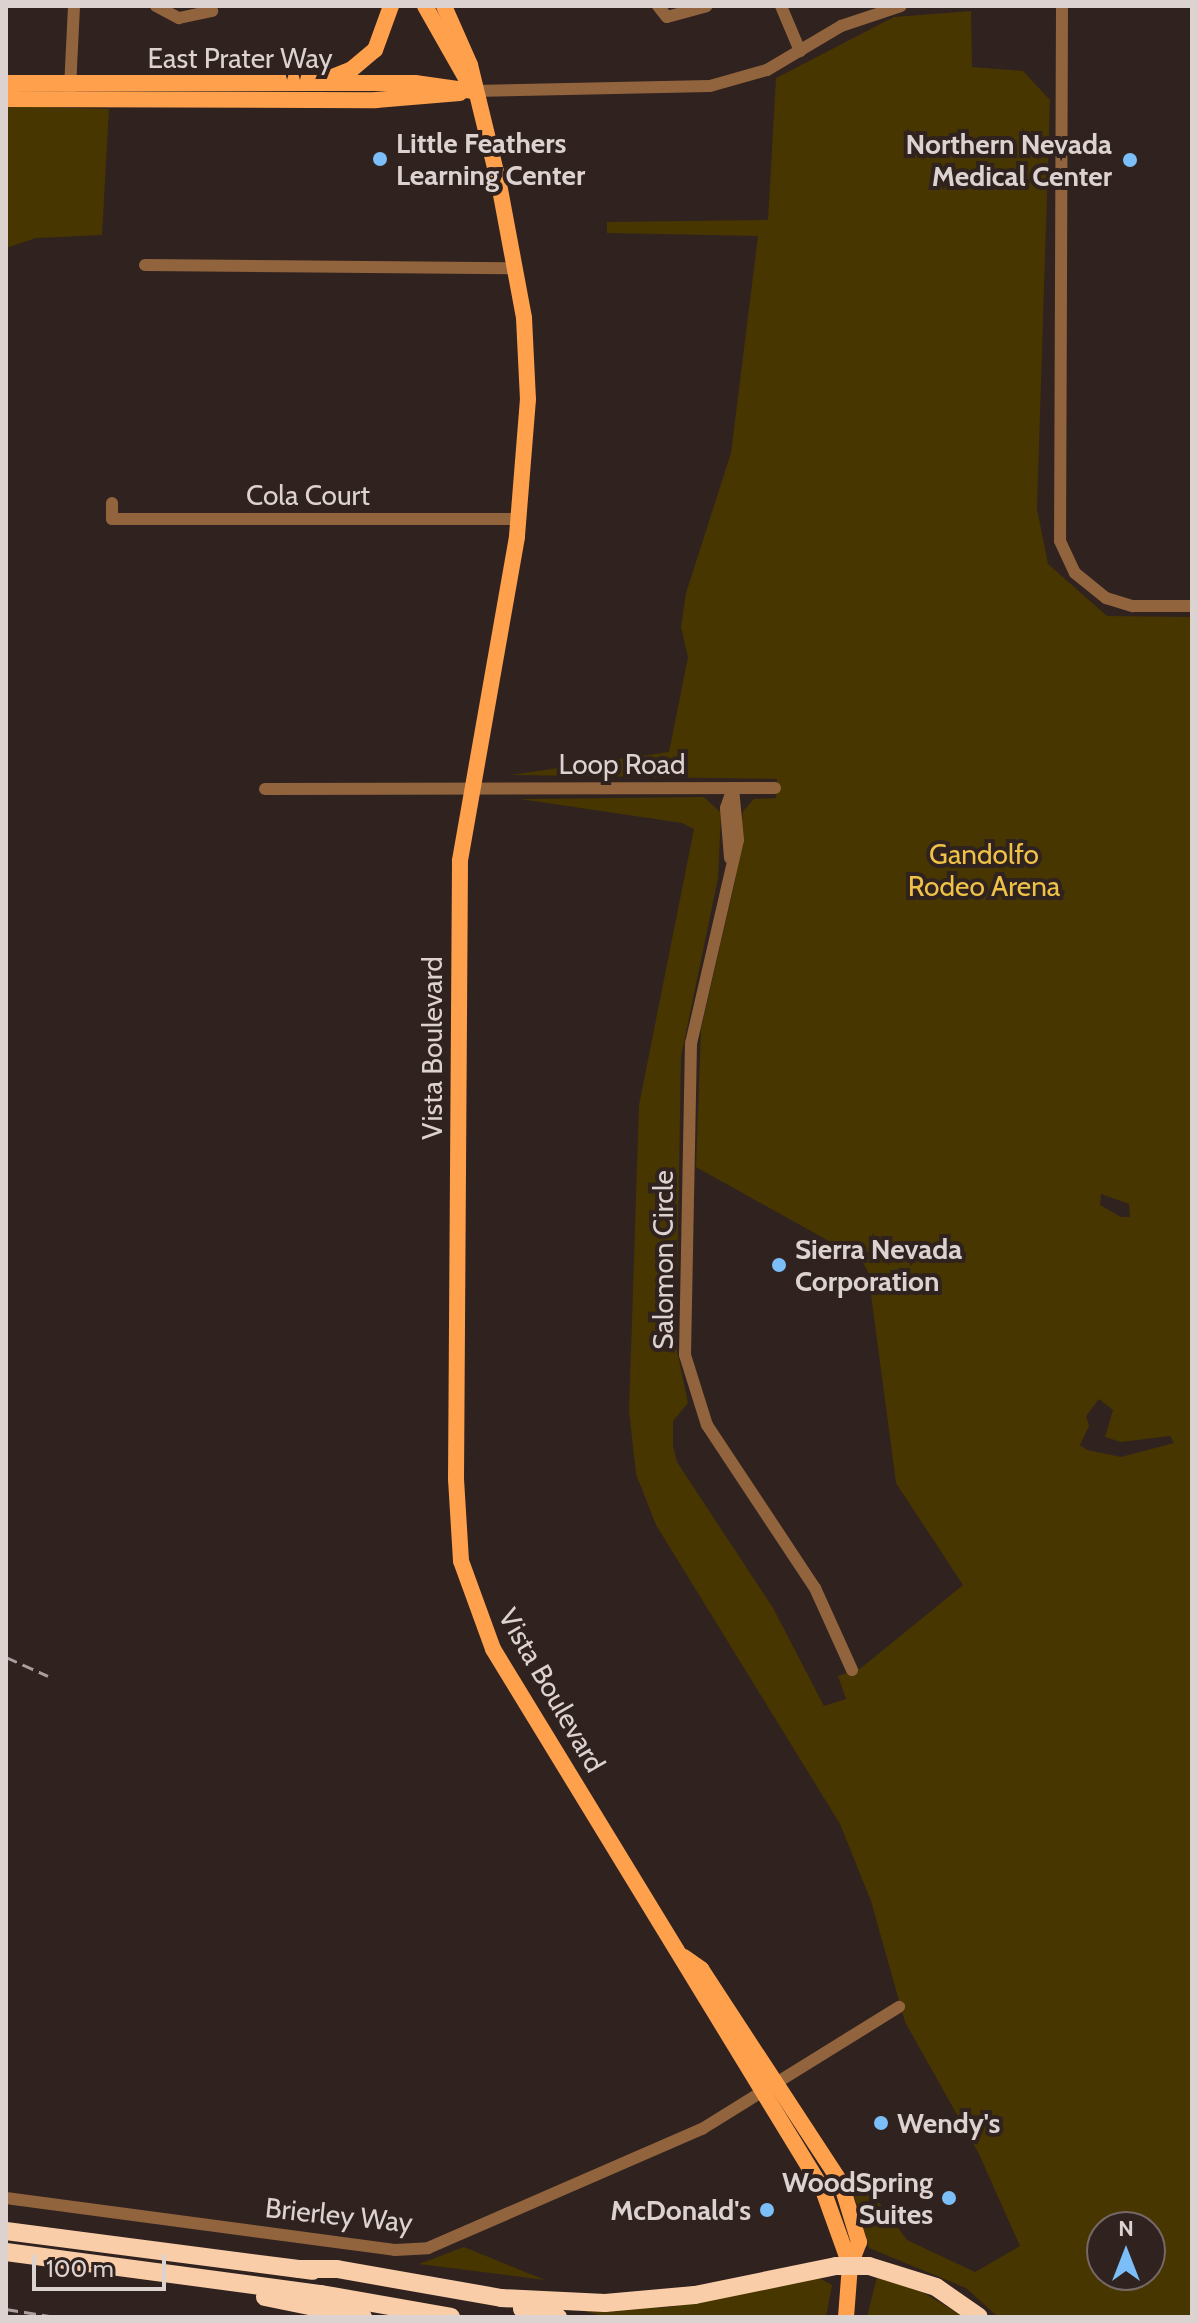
<!DOCTYPE html>
<style>
body{margin:0}
#map{position:relative;width:1198px;height:2323px;overflow:hidden;background:#30221f;font-family:Cabin,sans-serif}
div>[style]{position:absolute}
.green>*{inset:0;background:#473600}
.minor>*{height:12px;margin:-6px;padding:0 6px;transform-origin:6px;border-radius:6px;background:#91643e}
.major>*{height:16px;margin:-8px;padding:0 8px;transform-origin:8px;border-radius:8px;background:#fea04c}
.highway>*{height:18px;margin:-9px;padding:0 9px;transform-origin:9px;border-radius:9px;background:#facda9}
.rail>*{height:3px;margin-top:-1.5px;transform-origin:0;background:repeating-linear-gradient(90deg,#aa9f9d 0 12px,transparent 0 18px)}
.dots>*{width:22px;height:22px;translate:-50% -50%;box-sizing:border-box;border:4px solid #30221f;border-radius:50%}
span{translate:-50% -50%;white-space:nowrap;text-align:center;line-height:1.15;-webkit-text-stroke:8px #30221f;paint-order:stroke}
.street-label{font-size:28px;color:#dcd2d0}
.poi-label{font-size:28px;color:#dcd2d0;font-weight:700}
.left{translate:0 -50%;text-align:left}
.right{translate:-100% -50%;text-align:right}
.park-label{font-size:28px;color:#eec247}
.frame{position:absolute;inset:0;border:8px solid #dcd2d0;pointer-events:none}
.north{position:absolute;left:1086px;top:2211px;width:80px;height:80px;box-sizing:border-box;background:#30221f;border:2px solid #756866;border-radius:50%;rotate:0deg;font-size:22px;font-weight:700;line-height:32px;text-align:center;color:#dcd2d0}
.north::after{content:'';display:block;margin:auto;width:28px;height:36px;background:#7bbef8;clip-path:polygon(50% 0,100% 100%,50% 72%,0 100%)}
.scale{position:absolute;left:32px;top:2255px;width:134px;height:36px;box-sizing:border-box;border:4px solid #dcd2d0;border-top:0;padding-left:10px;font-size:24px;line-height:28px;white-space:nowrap;color:#dcd2d0;-webkit-text-stroke:6px #30221f;paint-order:stroke}
</style>
<div id="map">
<div class="green">
<i style="clip-path:polygon(evenodd,971px 11px,972px 67px,1023px 71px,1050px 100px,1037px 509px,1048px 564px,1107px 616px,1192px 617px,1192px 2317px,998px 2317px,966px 2288px,869px 2248px,854px 2195px,864px 2182px,907px 2240px,975px 2272px,1020px 2246px,978px 2152px,905px 2022px,871px 1901px,840px 1824px,656px 1525px,636px 1474px,629px 1411px,639px 1105px,694px 829px,682px 823px,520px 799px,704px 797px,721px 813px,718px 878px,681px 1057px,676px 1346px,688px 1403px,673px 1421px,673px 1446px,677px 1462px,773px 1608px,824px 1706px,846px 1699px,838px 1676px,861px 1668px,963px 1585px,896px 1483px,868px 1272px,861px 1259px,696px 1167px,701px 1029px,736px 877px,743px 811px,754px 799px,776px 798px,777px 779px,510px 775px,669px 752px,688px 657px,681px 627px,686px 593px,731px 453px,758px 236px,607px 233px,607px 222px,768px 220px,776px 78px,894px 17px,971px 11px,1101px 1194px,1129px 1204px,1130px 1217px,1121px 1217px,1100px 1205px,1101px 1194px,971px 11px,1099px 1399px,1113px 1410px,1105px 1437px,1121px 1442px,1170px 1436px,1174px 1443px,1121px 1457px,1087px 1450px,1080px 1445px,1089px 1426px,1086px 1416px,1099px 1399px,971px 11px,1102px 2227px,1150px 2227px,1150px 2275px,1102px 2275px,1102px 2227px)"></i>
<i style="clip-path:polygon(6px 106px,109px 109px,102px 235px,36px 238px,6px 248px)"></i>
<i style="clip-path:polygon(464px 2247px,545px 2280px,419px 2264px)"></i>
<i style="clip-path:polygon(877px 2277px,924px 2293px,964px 2317px,867px 2317px)"></i>
<i style="clip-path:polygon(819px 2278px,832px 2285px,826px 2317px,606px 2317px,584px 2311px,670px 2307px)"></i>
</div>
<div class="minor">
<i style="left:156px;top:6px;width:26px;rotate:28deg"></i>
<i style="left:179px;top:18px;width:34px;rotate:-12deg"></i>
<i style="left:658px;top:6px;width:14px;rotate:51deg"></i>
<i style="left:667px;top:17px;width:41px;rotate:-15.4deg"></i>
<i style="left:781px;top:6px;width:49px;rotate:67.1deg"></i>
<i style="left:1062px;top:6px;width:535px;rotate:90.21deg"></i>
<i style="left:1060px;top:541px;width:35px;rotate:65deg"></i>
<i style="left:1075px;top:573px;width:40px;rotate:39deg"></i>
<i style="left:1106px;top:598px;width:28px;rotate:17deg"></i>
<i style="left:1133px;top:606px;width:59px"></i>
<i style="left:70px;top:88px;width:82px;rotate:-87.2deg"></i>
<i style="left:473px;top:91px;width:237px;rotate:-1.2deg"></i>
<i style="left:710px;top:86px;width:59px;rotate:-15.7deg"></i>
<i style="left:767px;top:70px;width:86px;rotate:-30.7deg"></i>
<i style="left:841px;top:26px;width:63px;rotate:-18.4deg"></i>
<i style="left:145px;top:265px;width:371px;rotate:0.5deg"></i>
<i style="left:112px;top:503px;width:16px;rotate:90deg"></i>
<i style="left:112px;top:519px;width:407px"></i>
<i style="left:733px;top:788px;width:52px;rotate:84.5deg"></i>
<i style="left:738px;top:840px;width:208px;rotate:103deg"></i>
<i style="left:691px;top:1043px;width:312px;rotate:91.1deg"></i>
<i style="left:685px;top:1355px;width:73px;rotate:72.6deg"></i>
<i style="left:707px;top:1425px;width:196px;rotate:56.5deg"></i>
<i style="left:815px;top:1588px;width:90px;rotate:65.7deg"></i>
<i style="left:265px;top:789px;width:510px;rotate:-0.11deg"></i>
<i style="left:730px;top:858px;width:50px;rotate:-94.6deg"></i>
<i style="left:726px;top:808px;width:21px;rotate:-71deg"></i>
<i style="left:6px;top:2198px;width:392px;rotate:7.6deg"></i>
<i style="left:395px;top:2250px;width:33px;rotate:-3deg"></i>
<i style="left:428px;top:2248px;width:299px;rotate:-23.5deg"></i>
<i style="left:702px;top:2129px;width:232px;rotate:-31.8deg"></i>
</div>
<div class="major">
<i style="left:425px;top:6px;width:95px;rotate:60.5deg"></i>
<i style="left:444px;top:6px;width:64px;rotate:66.2deg"></i>
<i style="left:470px;top:65px;width:122px;rotate:76.3deg"></i>
<i style="left:499px;top:184px;width:136px;rotate:79.4deg"></i>
<i style="left:524px;top:318px;width:81px;rotate:87.2deg"></i>
<i style="left:528px;top:399px;width:138px;rotate:94.6deg"></i>
<i style="left:517px;top:537px;width:329px;rotate:100deg"></i>
<i style="left:460px;top:861px;width:618px;rotate:90.37deg"></i>
<i style="left:456px;top:1479px;width:82px;rotate:86.5deg"></i>
<i style="left:461px;top:1561px;width:94px;rotate:70deg"></i>
<i style="left:493px;top:1649px;width:634px;rotate:58.62deg"></i>
<i style="left:823px;top:2190px;width:80px;rotate:70.2deg"></i>
<i style="left:850px;top:2265px;width:52px;rotate:94.4deg"></i>
<i style="left:325px;top:80px;width:29px;rotate:-22deg"></i>
<i style="left:352px;top:69px;width:30px;rotate:-40deg"></i>
<i style="left:375px;top:50px;width:47px;rotate:-70deg"></i>
<i style="left:6px;top:83px;width:409px"></i>
<i style="left:415px;top:83px;width:59px;rotate:7.9deg"></i>
<i style="left:6px;top:99px;width:370px;rotate:0.2deg"></i>
<i style="left:376px;top:100px;width:84px;rotate:-4.8deg"></i>
<i style="left:684px;top:1957px;width:21px;rotate:35deg"></i>
<i style="left:701px;top:1969px;width:256px;rotate:56.8deg"></i>
<i style="left:841px;top:2183px;width:62px;rotate:73deg"></i>
<i style="left:859px;top:2242px;width:25px;rotate:111deg"></i>
</div>
<div class="highway">
<i style="left:6px;top:2231px;width:309px;rotate:7.4deg"></i>
<i style="left:6px;top:2252px;width:318px;rotate:7.6deg"></i>
<i style="left:321px;top:2294px;width:132px;rotate:10deg"></i>
<i style="left:299px;top:2269px;width:38px"></i>
<i style="left:337px;top:2269px;width:167px;rotate:10deg"></i>
<i style="left:501px;top:2298px;width:104px;rotate:2.8deg"></i>
<i style="left:605px;top:2303px;width:90px;rotate:-5.1deg"></i>
<i style="left:695px;top:2295px;width:144px;rotate:-11.6deg"></i>
<i style="left:836px;top:2266px;width:33px"></i>
<i style="left:869px;top:2266px;width:70px;rotate:17.4deg"></i>
<i style="left:936px;top:2287px;width:52px;rotate:34.9deg"></i>
<i style="left:265px;top:2297px;width:100px;rotate:11.5deg"></i>
<i style="left:522px;top:2309px;width:37px;rotate:13deg"></i>
</div>
<div class="rail">
<i style="left:6px;top:1657px;width:46px;rotate:24.3deg"></i>
<i style="left:6px;top:2309px;width:50px;rotate:9.3deg"></i>
</div>
<div class="dots">
<i style="left:380px;top:159px;background:#7bbef8"></i>
<i style="left:1130px;top:160px;background:#7bbef8"></i>
<i style="left:779px;top:1265px;background:#7bbef8"></i>
<i style="left:881px;top:2123px;background:#7bbef8"></i>
<i style="left:949px;top:2198px;background:#7bbef8"></i>
<i style="left:767px;top:2210px;background:#7bbef8"></i>
</div>
<div class="street-label">
<span style="left:240px;top:58px">East Prater Way</span>
<span style="left:308px;top:495px">Cola Court</span>
<span style="left:622px;top:764px">Loop Road</span>
<span style="left:432px;top:1048px;rotate:-90deg">Vista Boulevard</span>
<span style="left:663px;top:1260px;rotate:-90deg">Salomon Circle</span>
<span style="left:552px;top:1690px;rotate:60deg">Vista Boulevard</span>
<span style="left:339px;top:2215px;rotate:6deg">Brierley Way</span>
</div>
<div class="poi-label">
<span class="left" style="left:396px;top:159px">Little Feathers<br>Learning Center</span>
<span class="right" style="left:1112px;top:160px">Northern Nevada<br>Medical Center</span>
<span class="left" style="left:795px;top:1265px">Sierra Nevada<br>Corporation</span>
<span class="left" style="left:897px;top:2123px">Wendy's</span>
<span class="right" style="left:933px;top:2198px">WoodSpring<br>Suites</span>
<span class="right" style="left:751px;top:2210px">McDonald's</span>
</div>
<div class="park-label">
<span style="left:984px;top:870px">Gandolfo<br>Rodeo Arena</span>
</div>
<div class="frame"></div>
<div class="north">N</div>
<div class="scale">100 m</div>
</div>
